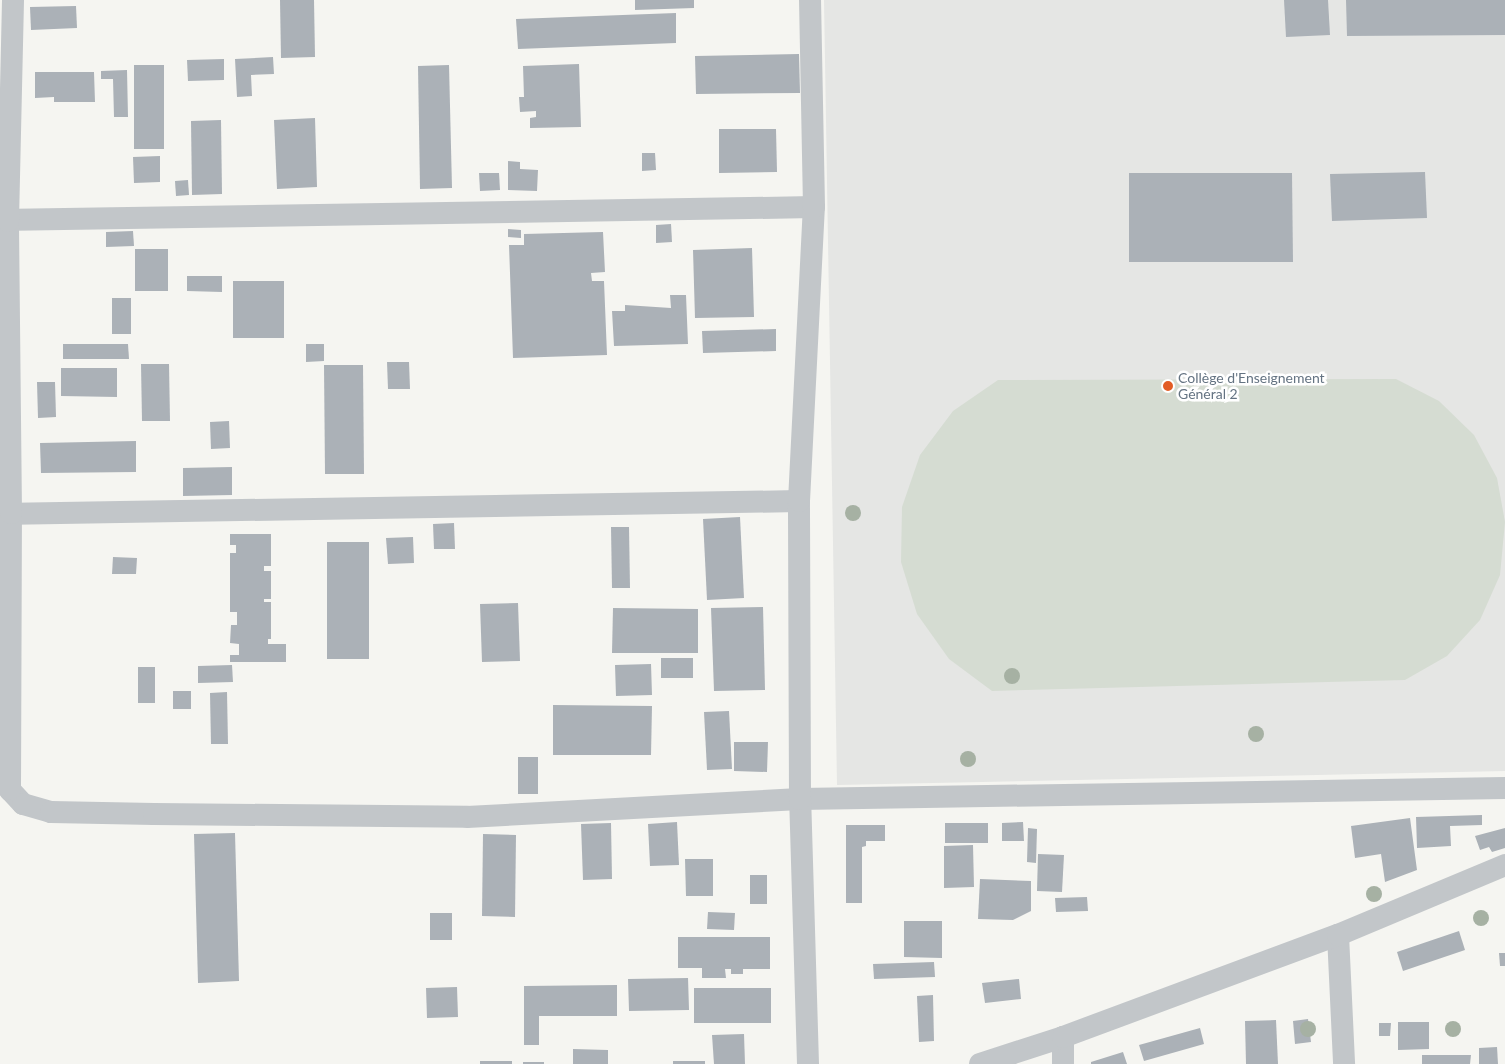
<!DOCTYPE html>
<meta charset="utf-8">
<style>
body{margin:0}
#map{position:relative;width:1505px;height:1064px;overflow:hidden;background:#f5f5f1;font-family:Lato,sans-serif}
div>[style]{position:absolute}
.built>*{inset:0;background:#e5e6e4}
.green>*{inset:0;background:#d5dcd2}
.building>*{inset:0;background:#abb1b7}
.street>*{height:22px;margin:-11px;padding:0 11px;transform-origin:11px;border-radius:11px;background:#c2c6c9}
.trees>*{width:16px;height:16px;margin:-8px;border-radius:50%;background:#a6b1a3}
.dots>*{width:14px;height:14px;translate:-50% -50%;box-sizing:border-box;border:2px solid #fff;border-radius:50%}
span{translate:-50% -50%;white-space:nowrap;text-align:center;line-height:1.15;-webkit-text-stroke:5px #fff;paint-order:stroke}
.poi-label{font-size:14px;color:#647382}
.left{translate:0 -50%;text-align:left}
</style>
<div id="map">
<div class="built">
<i style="clip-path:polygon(824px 0,1505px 0,1505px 771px,837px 785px)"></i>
</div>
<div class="green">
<i style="clip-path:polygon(1396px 379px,1439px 401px,1474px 435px,1497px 478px,1505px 522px,1500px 575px,1480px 620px,1447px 656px,1405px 680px,992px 691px,949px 659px,917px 614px,901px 562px,902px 507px,920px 455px,953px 411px,998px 380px)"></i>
</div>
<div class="building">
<i style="clip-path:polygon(280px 0,314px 0,315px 57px,281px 58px)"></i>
<i style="clip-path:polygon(635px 0,694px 0,694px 8px,635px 10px)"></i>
<i style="clip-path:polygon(1284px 0,1328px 0,1330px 35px,1286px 37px)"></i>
<i style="clip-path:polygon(1346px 0,1505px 0,1505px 35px,1347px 36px)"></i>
<i style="clip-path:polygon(76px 6px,77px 28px,31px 30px,30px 7px)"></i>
<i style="clip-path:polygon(676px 13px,676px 43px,518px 49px,516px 19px)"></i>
<i style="clip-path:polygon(799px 54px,800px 93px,696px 94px,695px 56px)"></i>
<i style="clip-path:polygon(273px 57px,274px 74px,251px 75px,252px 96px,237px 97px,235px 59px)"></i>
<i style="clip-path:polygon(224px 59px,224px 80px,188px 81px,187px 60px)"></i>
<i style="clip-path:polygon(579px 64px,581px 127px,530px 128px,530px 118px,536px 117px,536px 111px,520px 112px,519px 97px,524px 97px,523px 66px)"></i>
<i style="clip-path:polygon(134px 65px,164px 65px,164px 149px,134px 149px)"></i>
<i style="clip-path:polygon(449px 65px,452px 188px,420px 189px,418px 66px)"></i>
<i style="clip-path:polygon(127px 70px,128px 117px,114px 117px,113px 79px,101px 79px,101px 71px)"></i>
<i style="clip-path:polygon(35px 72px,94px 72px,95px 102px,54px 102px,54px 97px,35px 98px)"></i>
<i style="clip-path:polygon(315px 118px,317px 187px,277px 189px,274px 120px)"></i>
<i style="clip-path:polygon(221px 120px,222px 194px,192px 195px,191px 121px)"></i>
<i style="clip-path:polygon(719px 129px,776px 129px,777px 172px,719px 173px)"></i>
<i style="clip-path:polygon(642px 153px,655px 153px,656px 170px,642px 171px)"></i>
<i style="clip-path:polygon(160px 156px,160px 182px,134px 183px,133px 157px)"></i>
<i style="clip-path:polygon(508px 161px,520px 162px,520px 169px,538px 170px,537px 191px,508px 190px)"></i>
<i style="clip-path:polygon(1425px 172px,1427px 218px,1332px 221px,1330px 174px)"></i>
<i style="clip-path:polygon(479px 173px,499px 173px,500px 190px,480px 191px)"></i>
<i style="clip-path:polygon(1129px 173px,1292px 173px,1293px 262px,1129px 262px)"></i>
<i style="clip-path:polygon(188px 180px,189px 195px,176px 196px,175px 181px)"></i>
<i style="clip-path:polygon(671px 224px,672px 242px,656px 243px,656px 225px)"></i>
<i style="clip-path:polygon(508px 229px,521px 230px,521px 238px,508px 237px)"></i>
<i style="clip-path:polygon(133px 231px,134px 246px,106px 247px,106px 232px)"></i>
<i style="clip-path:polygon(603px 232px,605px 272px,591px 273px,592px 281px,604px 281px,607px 355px,513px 358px,509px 245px,524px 245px,524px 234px)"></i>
<i style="clip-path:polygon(752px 248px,754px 317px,695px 318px,693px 250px)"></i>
<i style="clip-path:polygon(135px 249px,168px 249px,168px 291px,135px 291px)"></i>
<i style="clip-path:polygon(187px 276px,222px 276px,222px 292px,187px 291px)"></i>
<i style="clip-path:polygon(233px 281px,284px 281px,284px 338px,233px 338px)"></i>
<i style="clip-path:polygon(670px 295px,686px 295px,688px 344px,614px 346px,612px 311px,625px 311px,625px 305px,671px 308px)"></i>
<i style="clip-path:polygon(112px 298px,131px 298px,131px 334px,112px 334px)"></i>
<i style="clip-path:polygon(776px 329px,776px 351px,703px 353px,702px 331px)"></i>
<i style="clip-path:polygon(63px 344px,128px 344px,129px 359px,63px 359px)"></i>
<i style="clip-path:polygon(306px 344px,324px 344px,324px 361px,306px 362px)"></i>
<i style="clip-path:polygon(387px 362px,409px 362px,410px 389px,388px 389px)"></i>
<i style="clip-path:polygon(141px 364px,169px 364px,170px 421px,142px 421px)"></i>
<i style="clip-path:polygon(324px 365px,363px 365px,364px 474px,325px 474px)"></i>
<i style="clip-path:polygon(61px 368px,117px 368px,117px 397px,61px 396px)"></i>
<i style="clip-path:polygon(37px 382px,55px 382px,56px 417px,38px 418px)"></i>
<i style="clip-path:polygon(229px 421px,230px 448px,211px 449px,210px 422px)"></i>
<i style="clip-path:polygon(136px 441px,136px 472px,41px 473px,40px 443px)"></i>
<i style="clip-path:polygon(232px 467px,232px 495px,183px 496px,183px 468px)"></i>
<i style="clip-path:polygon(740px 517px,744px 598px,707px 600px,703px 519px)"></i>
<i style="clip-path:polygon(454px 523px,455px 549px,434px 549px,433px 524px)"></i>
<i style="clip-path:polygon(611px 527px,629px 527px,630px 588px,612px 588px)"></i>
<i style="clip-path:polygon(230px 534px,271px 534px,271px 566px,264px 566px,264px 571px,271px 571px,271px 599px,264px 599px,264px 602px,271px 602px,271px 639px,268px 639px,268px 644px,286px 644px,286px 662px,230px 662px,230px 655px,239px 655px,239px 644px,230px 643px,231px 625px,237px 625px,237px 612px,230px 612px,230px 553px,236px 553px,236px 545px,230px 545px)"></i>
<i style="clip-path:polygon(413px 537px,414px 563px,388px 564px,386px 538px)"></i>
<i style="clip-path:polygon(327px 542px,369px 542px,369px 659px,327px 659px)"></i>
<i style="clip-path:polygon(113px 557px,137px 558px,136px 574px,112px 574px)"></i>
<i style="clip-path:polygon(518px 603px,520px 661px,482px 662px,480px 604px)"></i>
<i style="clip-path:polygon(763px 607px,765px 690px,714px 691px,711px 608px)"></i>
<i style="clip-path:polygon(613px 608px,698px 609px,698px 653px,612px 653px)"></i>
<i style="clip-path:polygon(661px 658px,693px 658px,693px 678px,661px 678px)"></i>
<i style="clip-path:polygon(651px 664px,652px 695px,616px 696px,615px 665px)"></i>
<i style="clip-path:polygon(232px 665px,233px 682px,198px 683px,198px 666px)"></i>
<i style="clip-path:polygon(138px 667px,155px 667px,155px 703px,138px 703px)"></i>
<i style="clip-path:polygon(173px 691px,191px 691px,191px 709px,173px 709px)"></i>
<i style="clip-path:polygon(227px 692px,228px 744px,211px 744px,210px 693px)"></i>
<i style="clip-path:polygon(553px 705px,652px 706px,651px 755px,553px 755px)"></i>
<i style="clip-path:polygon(729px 711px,732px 769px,707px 770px,704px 712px)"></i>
<i style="clip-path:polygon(734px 742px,768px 742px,767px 772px,734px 771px)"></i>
<i style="clip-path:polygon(518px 757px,538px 757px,538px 794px,518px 794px)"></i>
<i style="clip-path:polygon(1482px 815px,1482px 825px,1450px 826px,1451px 846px,1417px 848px,1416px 817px)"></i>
<i style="clip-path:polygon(1410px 818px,1417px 870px,1385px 882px,1381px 854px,1355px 858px,1351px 826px)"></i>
<i style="clip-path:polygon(677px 822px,679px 865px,650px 866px,648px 824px)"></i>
<i style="clip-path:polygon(1023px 822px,1024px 841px,1002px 841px,1002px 823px)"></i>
<i style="clip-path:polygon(611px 823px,612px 879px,583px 880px,581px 824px)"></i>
<i style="clip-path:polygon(945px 823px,988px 823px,988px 843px,945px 843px)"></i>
<i style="clip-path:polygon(846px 825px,885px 825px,885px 841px,866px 841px,866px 846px,862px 847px,862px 903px,846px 903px)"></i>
<i style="clip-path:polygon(1028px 828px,1037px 829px,1036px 863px,1027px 862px)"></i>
<i style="clip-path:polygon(1505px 828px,1505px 848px,1492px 852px,1489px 847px,1480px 850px,1475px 836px)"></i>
<i style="clip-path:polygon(235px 833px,239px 981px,198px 983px,194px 834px)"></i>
<i style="clip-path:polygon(483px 834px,516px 835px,515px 917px,482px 916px)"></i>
<i style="clip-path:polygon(973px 845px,974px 887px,944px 888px,944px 846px)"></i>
<i style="clip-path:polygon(1038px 854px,1064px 855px,1062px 892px,1037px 891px)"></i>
<i style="clip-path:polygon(685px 859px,713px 859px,713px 896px,686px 896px)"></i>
<i style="clip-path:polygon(750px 875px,767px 875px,767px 904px,750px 904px)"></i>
<i style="clip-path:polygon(980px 879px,1031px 881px,1031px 911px,1013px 920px,978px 919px)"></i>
<i style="clip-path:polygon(1087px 897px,1088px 911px,1056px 912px,1055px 898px)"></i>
<i style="clip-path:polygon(708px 912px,735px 913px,734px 930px,707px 929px)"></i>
<i style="clip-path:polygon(430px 913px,452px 913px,452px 940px,430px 940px)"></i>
<i style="clip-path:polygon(904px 921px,942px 921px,942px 958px,904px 957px)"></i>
<i style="clip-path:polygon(1459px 931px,1465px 950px,1403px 971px,1397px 952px)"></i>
<i style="clip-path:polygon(678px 937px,770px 937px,770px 969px,743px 969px,743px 974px,731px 974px,731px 969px,725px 969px,726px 978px,702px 978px,702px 968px,678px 968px)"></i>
<i style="clip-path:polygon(1499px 953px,1505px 953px,1505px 966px,1500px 966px)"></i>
<i style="clip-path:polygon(934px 962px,935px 977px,874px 979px,873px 964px)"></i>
<i style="clip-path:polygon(688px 978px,689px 1010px,629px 1011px,628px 979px)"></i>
<i style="clip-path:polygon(1019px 979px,1021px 999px,985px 1003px,982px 983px)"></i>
<i style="clip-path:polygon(617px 985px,617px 1016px,539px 1016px,539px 1045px,524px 1045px,524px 986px)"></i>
<i style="clip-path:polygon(457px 987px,458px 1017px,427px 1018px,426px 988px)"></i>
<i style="clip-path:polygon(694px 988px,771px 988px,771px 1023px,694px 1023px)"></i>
<i style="clip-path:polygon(933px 995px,934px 1041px,919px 1042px,917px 996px)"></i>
<i style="clip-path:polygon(1308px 1019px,1311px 1042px,1295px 1044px,1293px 1021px)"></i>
<i style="clip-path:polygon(1276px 1020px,1278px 1064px,1246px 1064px,1245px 1021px)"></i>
<i style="clip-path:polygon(1398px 1022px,1429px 1022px,1429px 1049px,1398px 1050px)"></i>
<i style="clip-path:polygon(1379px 1023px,1391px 1023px,1390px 1036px,1379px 1036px)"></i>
<i style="clip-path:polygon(1200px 1028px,1204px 1044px,1144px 1061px,1139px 1045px)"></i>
<i style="clip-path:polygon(744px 1034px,745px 1064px,714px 1064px,712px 1035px)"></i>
<i style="clip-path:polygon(1497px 1047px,1498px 1064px,1479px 1064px,1479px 1048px)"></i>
<i style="clip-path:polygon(573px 1049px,608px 1050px,608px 1064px,573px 1064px)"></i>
<i style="clip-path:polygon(1123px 1052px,1127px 1064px,1091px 1064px,1091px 1062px)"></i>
<i style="clip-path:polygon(1422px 1055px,1471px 1055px,1470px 1064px,1422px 1064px)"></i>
<i style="clip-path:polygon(480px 1061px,512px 1061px,512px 1064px,480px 1064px)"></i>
<i style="clip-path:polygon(673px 1061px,705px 1061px,705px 1064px,673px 1064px)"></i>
<i style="clip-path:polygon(523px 1062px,544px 1062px,544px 1064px,523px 1064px)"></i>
</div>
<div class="street">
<i style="left:0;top:220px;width:814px;rotate:-0.91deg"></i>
<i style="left:0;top:514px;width:799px;rotate:-0.93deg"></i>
<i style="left:0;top:772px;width:21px;rotate:61deg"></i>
<i style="left:10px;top:790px;width:19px;rotate:47deg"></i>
<i style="left:23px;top:804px;width:29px;rotate:16deg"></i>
<i style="left:51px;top:812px;width:103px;rotate:1.1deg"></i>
<i style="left:154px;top:814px;width:313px;rotate:0.5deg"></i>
<i style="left:467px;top:817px;width:333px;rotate:-3.1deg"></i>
<i style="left:800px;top:799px;width:705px;rotate:-0.89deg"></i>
<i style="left:10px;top:789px;width:276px;rotate:-89.8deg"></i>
<i style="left:11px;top:513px;width:292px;rotate:-90.6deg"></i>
<i style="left:8px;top:221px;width:221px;rotate:-88.7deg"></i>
<i style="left:1338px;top:935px;width:129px;rotate:87.3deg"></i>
<i style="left:1063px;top:1037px;width:27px;rotate:90deg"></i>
<i style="left:808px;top:1064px;width:265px;rotate:-91.7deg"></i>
<i style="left:800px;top:799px;width:298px;rotate:-90.2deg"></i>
<i style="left:799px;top:501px;width:294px;rotate:-87.1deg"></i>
<i style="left:814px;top:207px;width:207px;rotate:-91.1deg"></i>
<i style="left:980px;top:1064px;width:87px;rotate:-18deg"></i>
<i style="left:1063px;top:1037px;width:293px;rotate:-20.4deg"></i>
<i style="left:1338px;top:935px;width:181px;rotate:-22.7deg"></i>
</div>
<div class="trees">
<i style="left:853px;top:513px"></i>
<i style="left:1012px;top:676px"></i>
<i style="left:1256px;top:734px"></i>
<i style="left:968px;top:759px"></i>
<i style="left:1374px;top:894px"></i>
<i style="left:1481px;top:918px"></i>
<i style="left:1308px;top:1029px"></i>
<i style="left:1453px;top:1029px"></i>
</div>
<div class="dots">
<i style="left:1168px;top:386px;background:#e25c24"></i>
</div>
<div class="poi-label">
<span class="left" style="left:1178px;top:386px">Collège d'Enseignement<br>Général 2</span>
</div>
</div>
